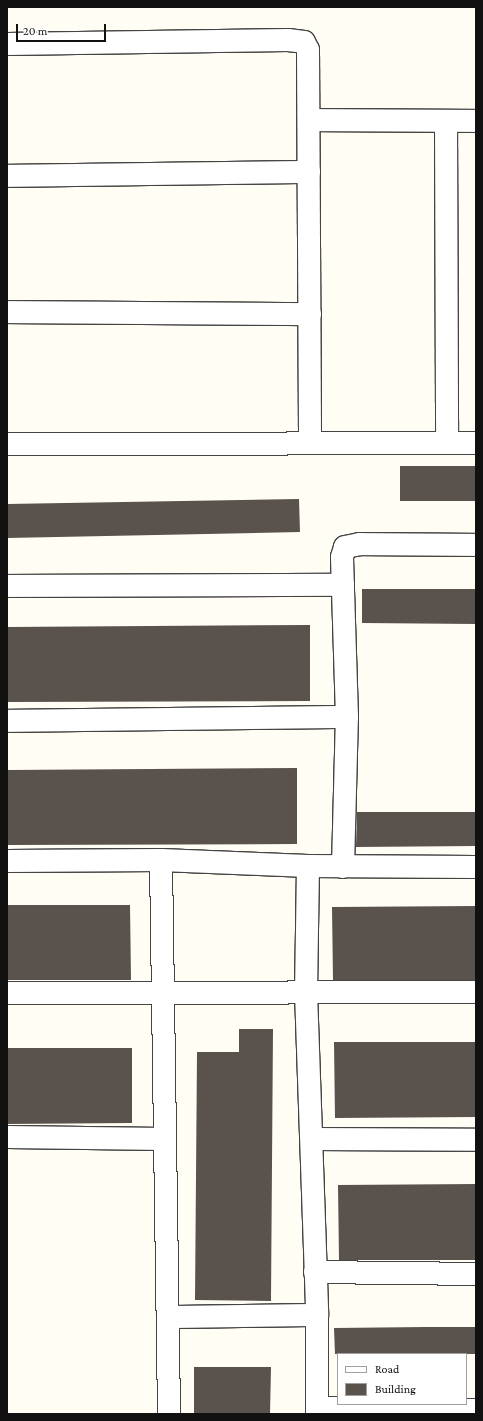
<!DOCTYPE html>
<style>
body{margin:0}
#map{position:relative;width:483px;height:1421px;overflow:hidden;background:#fffdf4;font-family:"Crimson Pro",serif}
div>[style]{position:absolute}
.building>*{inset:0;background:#5a524c}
.roads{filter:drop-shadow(1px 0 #444) drop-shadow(-1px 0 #444) drop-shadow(0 1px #444) drop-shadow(0 -1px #444)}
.minor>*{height:22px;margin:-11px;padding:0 11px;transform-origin:11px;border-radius:11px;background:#fff}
span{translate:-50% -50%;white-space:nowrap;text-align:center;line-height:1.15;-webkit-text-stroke:4px #fff;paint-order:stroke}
.frame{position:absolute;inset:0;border:8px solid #111;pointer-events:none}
.legend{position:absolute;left:337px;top:1353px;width:130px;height:52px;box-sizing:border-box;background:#fff;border:1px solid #a0a0a0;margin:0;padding:5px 7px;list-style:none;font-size:12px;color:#111}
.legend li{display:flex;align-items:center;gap:8px;height:20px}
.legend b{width:20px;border:1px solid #a0a0a0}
.scale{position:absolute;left:16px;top:24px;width:90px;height:18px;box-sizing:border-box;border:2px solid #111;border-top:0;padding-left:5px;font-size:12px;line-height:14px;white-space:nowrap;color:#111;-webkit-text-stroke:3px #fff;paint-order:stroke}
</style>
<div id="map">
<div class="building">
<i style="clip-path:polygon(400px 466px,476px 466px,476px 501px,400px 501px)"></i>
<i style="clip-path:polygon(299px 499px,300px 532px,7px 538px,7px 504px)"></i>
<i style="clip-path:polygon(362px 589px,476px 589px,476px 624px,362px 623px)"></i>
<i style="clip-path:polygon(310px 625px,310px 701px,7px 702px,7px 627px)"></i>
<i style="clip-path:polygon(297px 768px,297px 844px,7px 845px,7px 770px)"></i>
<i style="clip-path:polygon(357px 812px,476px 812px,476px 846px,356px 847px)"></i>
<i style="clip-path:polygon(7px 905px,130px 905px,131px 980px,7px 980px)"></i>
<i style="clip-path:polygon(476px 906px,476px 980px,333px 980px,332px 907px)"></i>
<i style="clip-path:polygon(239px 1029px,273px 1029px,271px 1301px,195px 1300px,197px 1052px,239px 1052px)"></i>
<i style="clip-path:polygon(334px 1042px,476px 1042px,476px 1117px,335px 1118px)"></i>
<i style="clip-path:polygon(7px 1048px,132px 1048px,132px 1123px,7px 1124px)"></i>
<i style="clip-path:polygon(476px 1184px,476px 1260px,339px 1260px,338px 1185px)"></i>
<i style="clip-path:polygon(426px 1327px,476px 1327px,476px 1354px,335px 1354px,334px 1328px)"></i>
<i style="clip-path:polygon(194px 1367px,271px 1367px,270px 1414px,194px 1414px)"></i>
</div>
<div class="roads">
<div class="minor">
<i style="left:7px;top:44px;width:281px;rotate:-0.8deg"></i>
<i style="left:288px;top:40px;width:16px;rotate:7deg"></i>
<i style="left:304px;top:42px;width:9px;rotate:63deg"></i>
<i style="left:308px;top:50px;width:393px;rotate:89.7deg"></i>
<i style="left:309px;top:120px;width:167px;rotate:0.3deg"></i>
<i style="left:446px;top:121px;width:322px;rotate:89.8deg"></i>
<i style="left:7px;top:176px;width:302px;rotate:-0.8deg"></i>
<i style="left:7px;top:312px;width:303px;rotate:0.4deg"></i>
<i style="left:7px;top:444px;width:469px;rotate:-0.1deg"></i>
<i style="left:7px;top:586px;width:336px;rotate:-0.2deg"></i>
<i style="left:7px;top:721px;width:340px;rotate:-0.7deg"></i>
<i style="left:161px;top:860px;width:554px;rotate:89.17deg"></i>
<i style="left:7px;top:861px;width:154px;rotate:-0.4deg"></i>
<i style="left:161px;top:860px;width:147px;rotate:2.3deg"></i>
<i style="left:308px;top:866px;width:168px;rotate:0.3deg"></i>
<i style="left:308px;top:866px;width:126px;rotate:90.9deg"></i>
<i style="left:306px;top:992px;width:323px;rotate:88deg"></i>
<i style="left:317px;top:1315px;width:99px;rotate:90deg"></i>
<i style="left:343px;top:867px;width:150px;rotate:-88.5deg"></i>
<i style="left:347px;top:717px;width:160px;rotate:-91.8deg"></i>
<i style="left:342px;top:557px;width:10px;rotate:-73deg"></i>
<i style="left:345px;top:547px;width:15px;rotate:-11deg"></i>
<i style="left:360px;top:544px;width:116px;rotate:0.5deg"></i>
<i style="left:7px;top:993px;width:469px;rotate:-0.1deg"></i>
<i style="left:7px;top:1137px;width:158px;rotate:0.7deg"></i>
<i style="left:312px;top:1139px;width:164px;rotate:0.3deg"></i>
<i style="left:315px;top:1272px;width:161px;rotate:0.7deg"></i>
<i style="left:168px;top:1317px;width:149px;rotate:-0.8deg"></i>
<i style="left:317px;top:1408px;width:159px;rotate:0.7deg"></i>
</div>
</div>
<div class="frame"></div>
<ul class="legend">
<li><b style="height:5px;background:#fff"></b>Road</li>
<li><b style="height:11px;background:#5a524c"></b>Building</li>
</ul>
<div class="scale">20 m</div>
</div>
